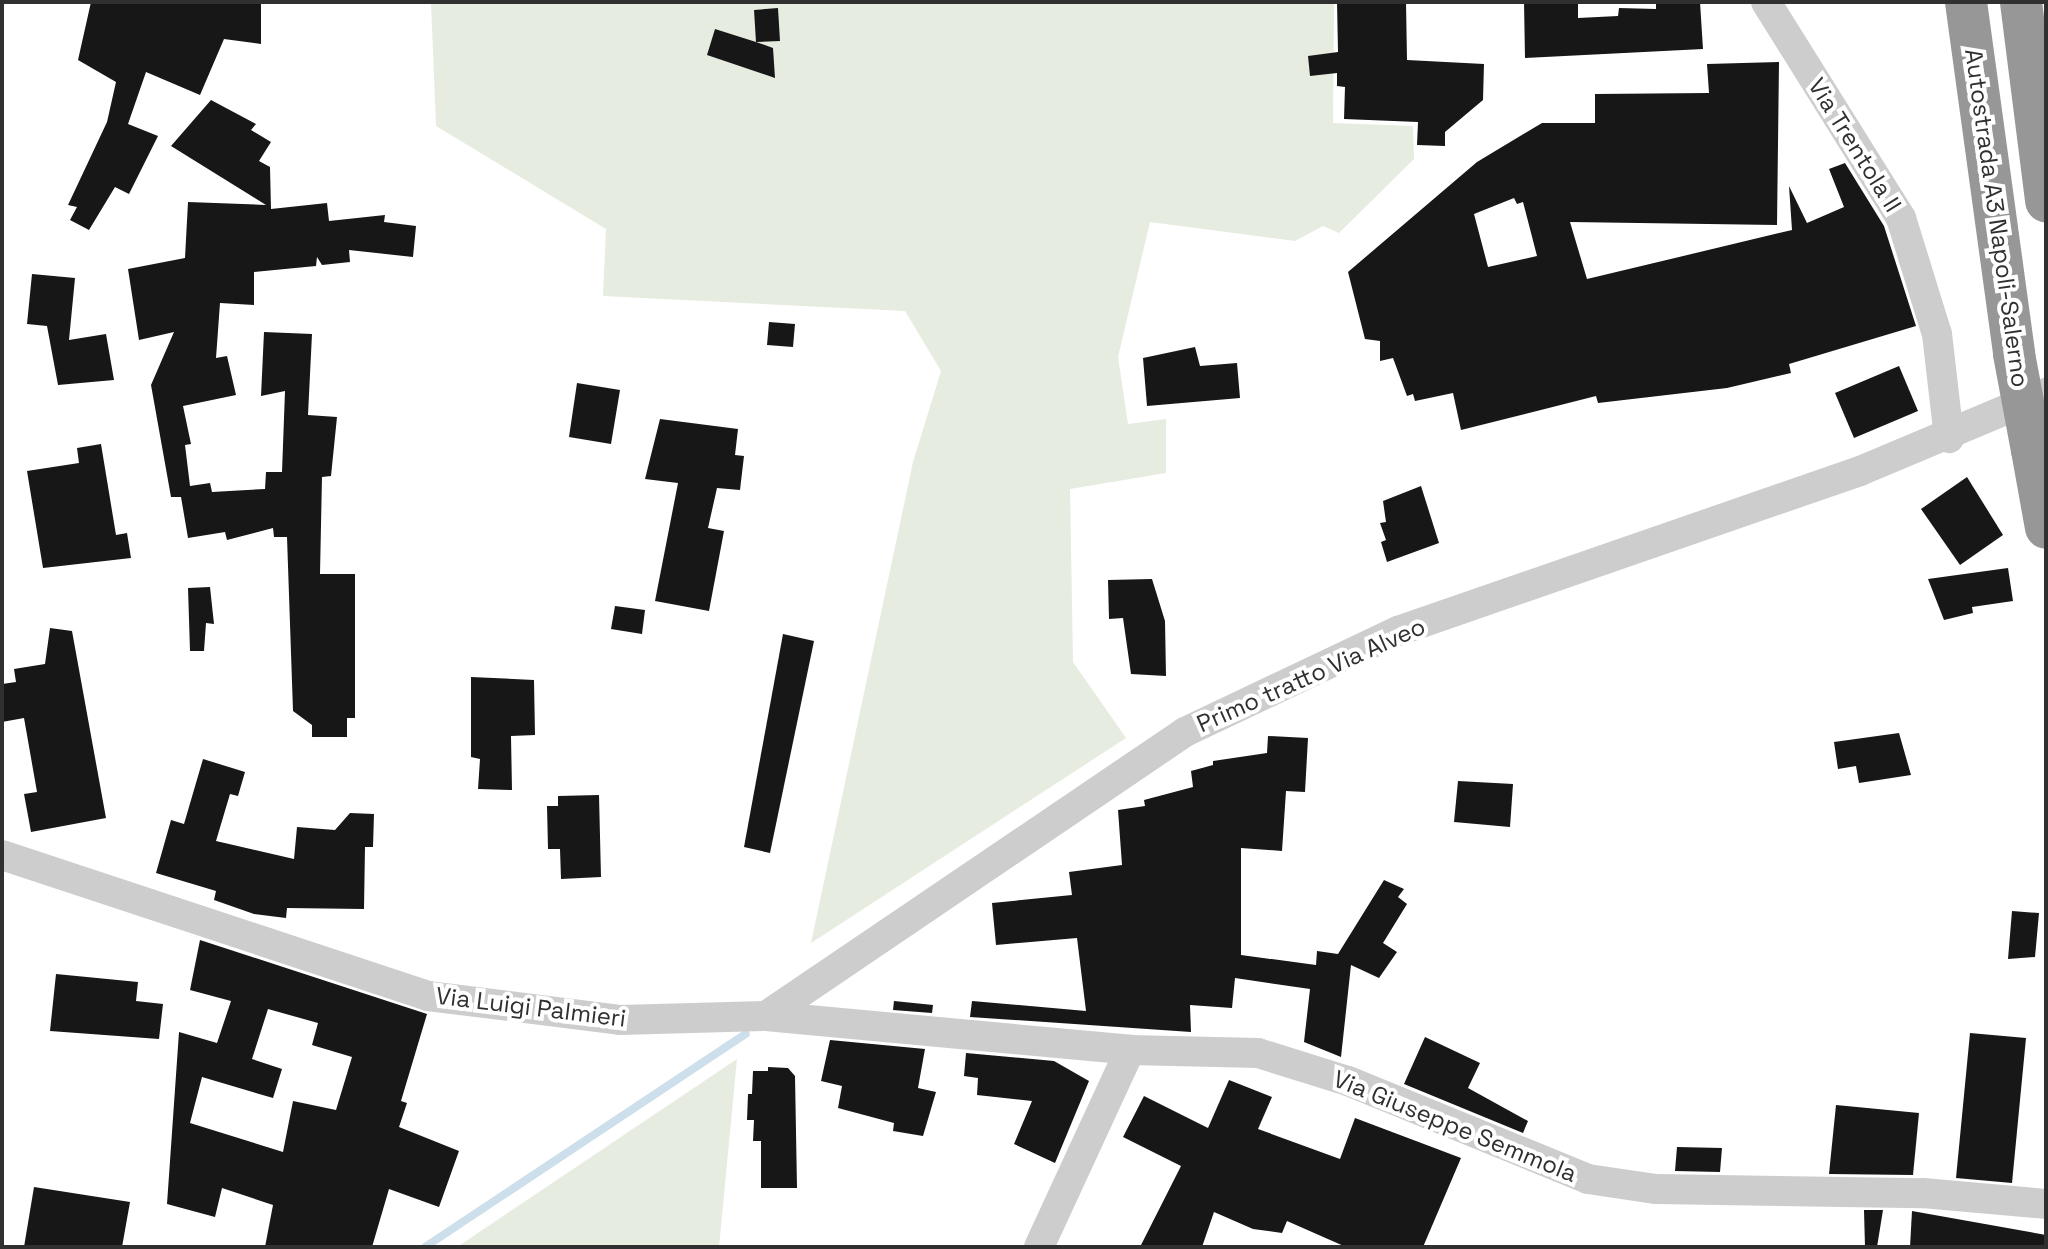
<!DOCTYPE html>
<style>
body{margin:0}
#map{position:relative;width:2048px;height:1249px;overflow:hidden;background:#fff;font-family:"Space Grotesk",sans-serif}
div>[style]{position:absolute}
.green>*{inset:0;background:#e6ecdf}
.stream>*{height:8px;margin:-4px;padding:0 4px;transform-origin:4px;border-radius:4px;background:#ccdfeb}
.building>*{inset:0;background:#171717}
.minor>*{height:30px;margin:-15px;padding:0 15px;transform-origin:15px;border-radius:15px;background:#cdcdcd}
.highway>*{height:42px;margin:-21px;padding:0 21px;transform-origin:21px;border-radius:21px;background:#979797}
.highway-bridge>*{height:42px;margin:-21px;padding:0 21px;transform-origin:21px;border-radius:21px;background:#979797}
span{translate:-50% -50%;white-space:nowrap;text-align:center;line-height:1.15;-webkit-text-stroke:8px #fff;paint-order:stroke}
.street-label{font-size:24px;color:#303030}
.frame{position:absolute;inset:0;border:4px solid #303030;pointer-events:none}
</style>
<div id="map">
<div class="green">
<i style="clip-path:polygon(431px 2px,1334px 2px,1333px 123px,1413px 126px,1414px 159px,1339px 233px,1323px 226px,1295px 241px,1150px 222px,1118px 357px,1128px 424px,1166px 419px,1166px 473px,1070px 489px,1073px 662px,1126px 738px,811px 943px,913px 462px,941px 371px,905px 311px,603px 296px,606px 229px,436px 126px)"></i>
<i style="clip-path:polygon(737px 1059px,719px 1247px,457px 1247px)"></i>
</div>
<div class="stream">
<i style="left:425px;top:1247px;width:385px;rotate:-33.6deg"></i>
</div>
<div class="building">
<i style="clip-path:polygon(91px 2px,261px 2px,261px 44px,224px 39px,200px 95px,146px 72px,128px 124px,158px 136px,129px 194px,115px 187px,89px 230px,70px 220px,77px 207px,68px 205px,107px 122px,116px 82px,78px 60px)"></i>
<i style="clip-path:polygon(1337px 2px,1406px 2px,1407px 60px,1484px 64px,1483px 100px,1445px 132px,1445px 146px,1417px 145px,1418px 122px,1344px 119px,1345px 87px,1337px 86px,1337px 73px,1310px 76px,1308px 56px,1338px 52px)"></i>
<i style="clip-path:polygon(1524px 2px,1578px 2px,1578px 18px,1618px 16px,1619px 8px,1656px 9px,1656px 2px,1700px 2px,1703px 49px,1525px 58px)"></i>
<i style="clip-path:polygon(778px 8px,780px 41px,756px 42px,773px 48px,775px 78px,707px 55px,715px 29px,756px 42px,754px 10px)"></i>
<i style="clip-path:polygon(evenodd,1779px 62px,1777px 225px,1570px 222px,1587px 279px,1792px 230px,1789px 186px,1807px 223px,1844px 207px,1829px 169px,1845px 163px,1884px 226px,1916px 326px,1789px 364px,1791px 373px,1727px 388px,1598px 403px,1596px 396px,1461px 430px,1453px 393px,1415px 401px,1413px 394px,1407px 396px,1393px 358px,1380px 361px,1380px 341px,1365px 339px,1348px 272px,1477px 162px,1542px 123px,1595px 123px,1595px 94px,1709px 93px,1707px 64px,1779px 62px,1514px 198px,1517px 204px,1523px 202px,1537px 256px,1488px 267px,1474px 214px,1514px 198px)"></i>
<i style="clip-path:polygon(211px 100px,256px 124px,251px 130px,271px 142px,259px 161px,270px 167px,271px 209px,327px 203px,329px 221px,385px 215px,384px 222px,416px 226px,413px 257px,349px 250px,350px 262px,322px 265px,317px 257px,316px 266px,254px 272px,254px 305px,220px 303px,216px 358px,227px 356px,236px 395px,183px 406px,191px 444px,185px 445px,190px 486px,210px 483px,212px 492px,265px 489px,266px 472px,282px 472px,285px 391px,261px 396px,264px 332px,312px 334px,308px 415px,337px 417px,331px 476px,322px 477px,320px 574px,355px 574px,355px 718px,347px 718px,347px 737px,312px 737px,312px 725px,293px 711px,287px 537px,274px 537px,273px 528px,227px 540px,225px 532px,188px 538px,181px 497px,171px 497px,151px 385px,174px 332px,139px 340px,128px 269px,185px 258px,188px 202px,266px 205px,171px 146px)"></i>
<i style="clip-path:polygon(32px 274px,75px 278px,69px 340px,106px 334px,114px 380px,58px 385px,47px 326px,27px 324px)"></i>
<i style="clip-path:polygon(769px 322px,795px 324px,793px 347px,767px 345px)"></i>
<i style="clip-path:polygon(1195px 347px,1200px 366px,1237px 363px,1240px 398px,1147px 406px,1143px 358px)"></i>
<i style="clip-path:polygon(1899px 366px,1918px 411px,1854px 438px,1835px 393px)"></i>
<i style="clip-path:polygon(577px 383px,620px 390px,611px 444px,569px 437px)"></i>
<i style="clip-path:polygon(660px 419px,738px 429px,735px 455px,744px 456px,740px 490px,717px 488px,708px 528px,724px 531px,709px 611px,655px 601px,678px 483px,645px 479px)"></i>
<i style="clip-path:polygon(101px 444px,116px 535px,127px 533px,131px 558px,43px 568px,27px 471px,79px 463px,77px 448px)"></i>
<i style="clip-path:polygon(1967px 477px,2003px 535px,1960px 565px,1921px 509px)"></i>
<i style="clip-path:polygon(1421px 486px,1439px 543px,1387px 562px,1381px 542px,1386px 540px,1380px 523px,1386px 522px,1383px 501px)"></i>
<i style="clip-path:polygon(2008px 568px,2013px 601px,1972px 607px,1973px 613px,1944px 620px,1928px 579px)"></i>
<i style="clip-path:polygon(1152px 579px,1165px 621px,1166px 676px,1131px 674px,1123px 618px,1109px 619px,1108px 580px)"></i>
<i style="clip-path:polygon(210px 587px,214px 624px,206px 623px,204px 651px,190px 651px,188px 588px)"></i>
<i style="clip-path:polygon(615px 606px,645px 610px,642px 634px,611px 629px)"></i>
<i style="clip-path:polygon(50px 628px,72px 631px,106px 818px,31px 832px,24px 794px,37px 792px,24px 718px,2px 722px,2px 684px,16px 682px,14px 669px,45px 664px)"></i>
<i style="clip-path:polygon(783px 634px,814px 641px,770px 853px,744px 847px)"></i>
<i style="clip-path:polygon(471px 677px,534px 680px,535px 735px,511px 736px,512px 790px,478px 789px,480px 759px,471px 757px)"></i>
<i style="clip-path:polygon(1899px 733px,1911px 775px,1859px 783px,1856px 766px,1838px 769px,1834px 742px)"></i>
<i style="clip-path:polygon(1268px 736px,1308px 738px,1305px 792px,1286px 791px,1282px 851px,1241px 848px,1241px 955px,1316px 965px,1317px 951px,1338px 954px,1384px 880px,1404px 889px,1398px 897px,1407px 904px,1383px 943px,1397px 952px,1379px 978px,1351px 965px,1341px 1057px,1304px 1042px,1310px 989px,1235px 978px,1232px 1008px,1190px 1005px,1191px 1032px,970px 1017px,972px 1001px,1086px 1011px,1077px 938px,996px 945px,992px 903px,1072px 895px,1069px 872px,1122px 865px,1118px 810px,1145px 806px,1144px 800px,1193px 787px,1191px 771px,1213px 765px,1213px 761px,1267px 753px)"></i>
<i style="clip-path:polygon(203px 759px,245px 772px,238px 796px,230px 794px,216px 841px,294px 859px,297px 827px,335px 830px,350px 813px,374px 814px,373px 847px,365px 847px,364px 909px,287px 908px,286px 918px,254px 914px,214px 900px,216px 891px,156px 873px,171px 820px,184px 824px)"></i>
<i style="clip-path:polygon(1458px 781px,1513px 784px,1510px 827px,1454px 822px)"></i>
<i style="clip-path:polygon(599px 795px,601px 877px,561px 879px,560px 849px,548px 849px,547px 806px,558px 806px,558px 796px)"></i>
<i style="clip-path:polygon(2012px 911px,2039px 913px,2035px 957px,2008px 959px)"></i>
<i style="clip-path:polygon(evenodd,200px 940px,427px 1014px,401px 1101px,407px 1103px,399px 1127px,459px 1151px,439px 1207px,389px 1189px,372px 1247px,265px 1247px,273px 1205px,222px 1188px,215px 1217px,167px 1204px,179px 1032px,217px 1043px,231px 1001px,190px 990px,200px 940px,268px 1009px,318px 1023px,312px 1045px,352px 1057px,336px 1110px,293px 1101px,283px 1152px,190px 1123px,202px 1077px,273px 1098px,282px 1069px,252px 1059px,268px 1009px)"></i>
<i style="clip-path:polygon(56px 974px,138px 982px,136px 1001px,163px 1004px,159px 1039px,50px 1031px)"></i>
<i style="clip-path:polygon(894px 1001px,933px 1005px,932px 1013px,893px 1010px)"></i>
<i style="clip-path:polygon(1970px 1033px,2026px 1038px,2012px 1183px,1956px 1178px)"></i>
<i style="clip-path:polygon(1425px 1037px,1480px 1063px,1468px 1088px,1528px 1121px,1523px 1133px,1404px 1084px)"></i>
<i style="clip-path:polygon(830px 1040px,925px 1049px,918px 1088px,936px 1092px,923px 1136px,893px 1131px,894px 1123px,838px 1108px,842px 1086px,821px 1081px)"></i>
<i style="clip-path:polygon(966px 1053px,1054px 1061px,1089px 1081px,1055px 1163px,1014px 1144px,1032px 1101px,977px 1095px,978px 1078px,964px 1076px)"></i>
<i style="clip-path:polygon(768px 1067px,788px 1068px,795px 1076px,797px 1188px,761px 1188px,761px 1141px,753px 1141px,754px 1120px,747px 1120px,748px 1094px,752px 1094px,753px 1071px,768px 1071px)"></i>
<i style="clip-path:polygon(1229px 1080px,1272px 1097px,1258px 1129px,1340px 1159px,1355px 1118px,1461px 1158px,1423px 1247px,1346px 1247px,1287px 1221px,1282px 1233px,1253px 1229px,1214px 1212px,1202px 1247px,1140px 1247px,1181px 1166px,1123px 1137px,1144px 1096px,1208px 1128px)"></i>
<i style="clip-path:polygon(1836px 1105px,1919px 1113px,1913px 1175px,1829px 1174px)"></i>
<i style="clip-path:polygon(1677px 1147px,1722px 1148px,1720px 1172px,1675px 1171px)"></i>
<i style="clip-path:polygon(34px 1187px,130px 1202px,122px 1247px,24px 1247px)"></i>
<i style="clip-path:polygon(1864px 1210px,1883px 1210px,1877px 1247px,1865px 1247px)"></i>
<i style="clip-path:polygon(1912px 1211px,2046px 1235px,2046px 1247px,1910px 1247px)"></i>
</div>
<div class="minor">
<i style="left:1766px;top:2px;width:255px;rotate:58deg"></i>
<i style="left:1901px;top:218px;width:121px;rotate:72.8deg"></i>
<i style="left:1937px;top:334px;width:105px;rotate:83.4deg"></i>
<i style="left:2px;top:855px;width:449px;rotate:18.3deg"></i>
<i style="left:428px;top:996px;width:193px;rotate:7.1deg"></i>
<i style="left:620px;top:1020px;width:146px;rotate:-1.6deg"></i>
<i style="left:766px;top:1016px;width:366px;rotate:5.3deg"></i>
<i style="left:1130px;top:1050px;width:128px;rotate:1.3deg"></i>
<i style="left:1258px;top:1053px;width:94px;rotate:17.3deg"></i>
<i style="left:1348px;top:1081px;width:259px;rotate:22.2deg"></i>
<i style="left:1588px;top:1179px;width:69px;rotate:8.4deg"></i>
<i style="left:1656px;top:1189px;width:267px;rotate:0.9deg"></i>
<i style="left:1923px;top:1193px;width:123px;rotate:5.1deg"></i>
<i style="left:766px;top:1016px;width:506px;rotate:-34.13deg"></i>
<i style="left:1185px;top:732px;width:236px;rotate:-25.4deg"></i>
<i style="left:1398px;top:631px;width:489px;rotate:-19.1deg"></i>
<i style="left:1860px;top:471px;width:202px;rotate:-22.8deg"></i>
<i style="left:1039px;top:1247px;width:217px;rotate:-65.2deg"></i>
</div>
<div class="highway">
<i style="left:1966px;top:2px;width:355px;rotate:82.2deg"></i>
<i style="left:2021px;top:2px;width:201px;rotate:82.8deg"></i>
<i style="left:2032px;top:450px;width:79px;rotate:79.8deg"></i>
</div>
<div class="highway-bridge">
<i style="left:2014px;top:354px;width:98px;rotate:79.4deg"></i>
</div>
<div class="street-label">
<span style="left:1855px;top:145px;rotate:58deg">Via Trentola II</span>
<span style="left:1997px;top:218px;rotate:82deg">Autostrada A3 Napoli-Salerno</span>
<span style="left:1311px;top:675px;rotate:-24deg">Primo tratto Via Alveo</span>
<span style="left:531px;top:1007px;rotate:7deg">Via Luigi Palmieri</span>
<span style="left:1455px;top:1126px;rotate:22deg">Via Giuseppe Semmola</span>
</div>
<div class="frame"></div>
</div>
